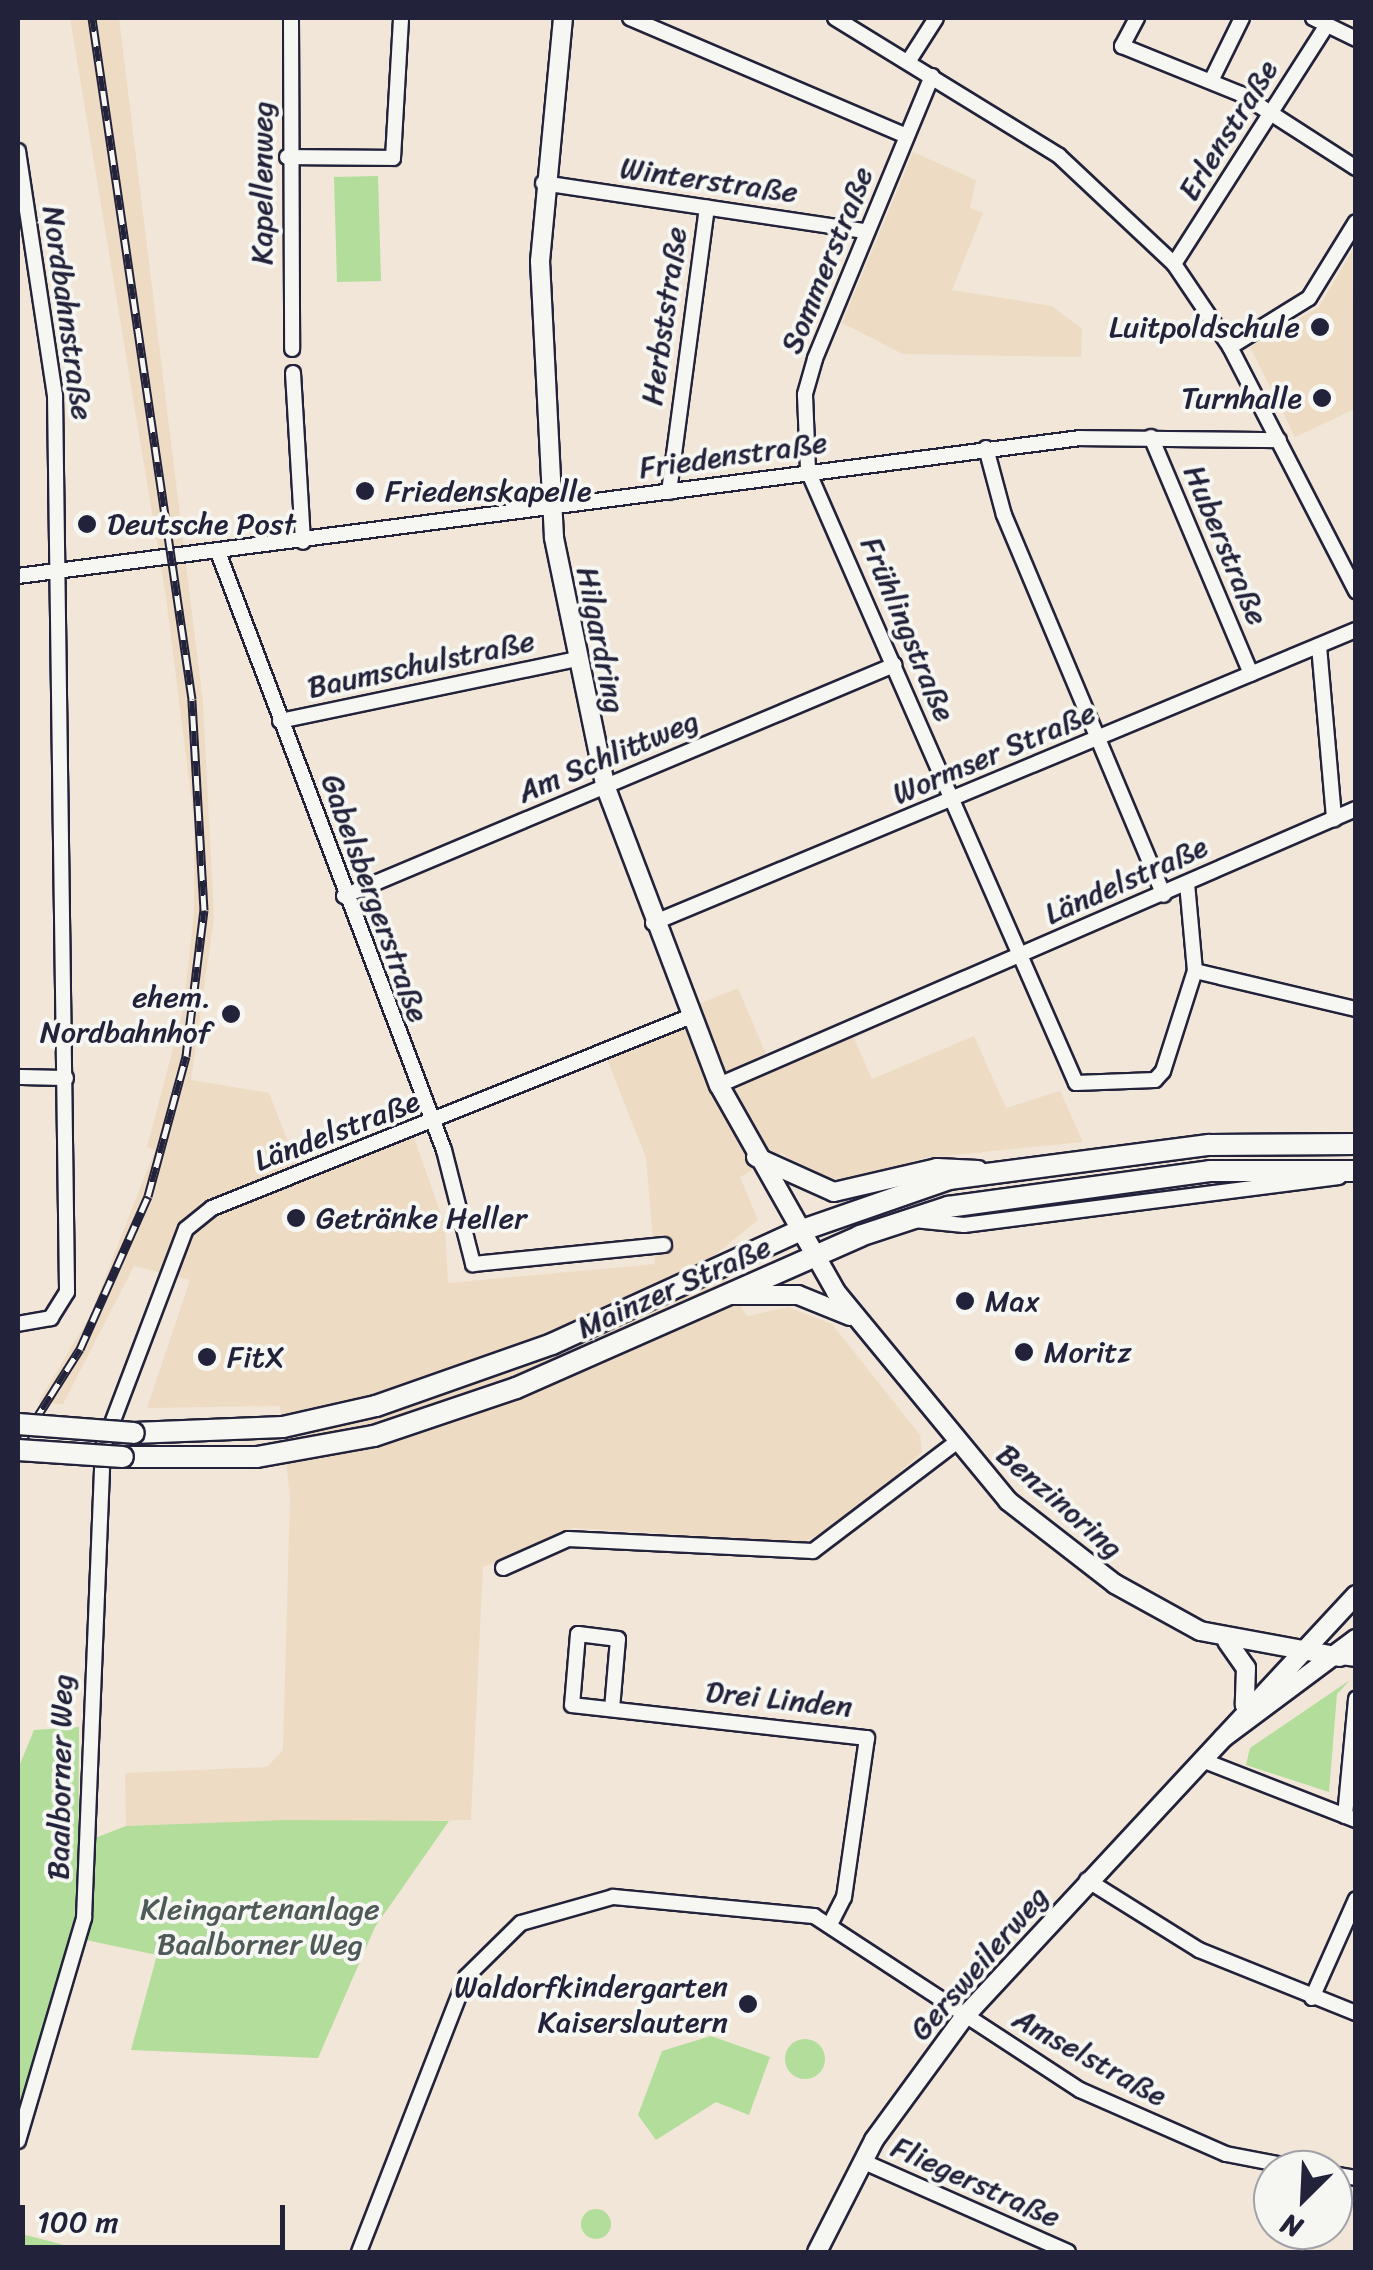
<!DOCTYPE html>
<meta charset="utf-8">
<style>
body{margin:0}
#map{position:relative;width:1373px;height:2270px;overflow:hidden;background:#f1e6d7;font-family:Sriracha,sans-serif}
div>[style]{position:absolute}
.built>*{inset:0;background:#eedbc4}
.green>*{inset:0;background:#b2dd9b}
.round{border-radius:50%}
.roads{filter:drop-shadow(2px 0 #22223b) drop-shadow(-2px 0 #22223b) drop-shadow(0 2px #22223b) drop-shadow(0 -2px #22223b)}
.minor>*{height:14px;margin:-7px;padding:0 7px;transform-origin:7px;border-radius:7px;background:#f6f6f2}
.tertiary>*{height:18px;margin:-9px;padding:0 9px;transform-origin:9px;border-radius:9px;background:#f6f6f2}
.secondary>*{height:20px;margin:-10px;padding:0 10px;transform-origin:10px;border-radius:10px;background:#f6f6f2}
.rail>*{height:9px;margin-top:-4.5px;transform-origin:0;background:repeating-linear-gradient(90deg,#f6f6f2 0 15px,#22223b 0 30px);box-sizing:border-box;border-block:2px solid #22223b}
.bridges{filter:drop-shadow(2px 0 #22223b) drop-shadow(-2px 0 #22223b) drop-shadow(0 2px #22223b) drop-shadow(0 -2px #22223b)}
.secondary-bridge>*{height:20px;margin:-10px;padding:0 10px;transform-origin:10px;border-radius:10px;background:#f6f6f2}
.dots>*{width:28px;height:28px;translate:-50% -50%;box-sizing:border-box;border:5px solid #f6f6f2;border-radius:50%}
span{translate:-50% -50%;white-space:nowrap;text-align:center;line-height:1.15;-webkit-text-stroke:8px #f6f6f2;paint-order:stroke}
.street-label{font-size:30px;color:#22223b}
.poi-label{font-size:30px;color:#22223b}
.right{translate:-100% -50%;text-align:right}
.left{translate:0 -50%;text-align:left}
.park-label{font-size:30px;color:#4d5a58}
.frame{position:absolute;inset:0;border:20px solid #22223b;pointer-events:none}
.north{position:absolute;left:1253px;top:2150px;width:100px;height:100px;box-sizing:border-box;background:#f6f6f2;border:2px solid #a1a1a9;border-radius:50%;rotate:204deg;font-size:28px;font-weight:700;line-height:40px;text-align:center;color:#22223b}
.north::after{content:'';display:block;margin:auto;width:35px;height:45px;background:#22223b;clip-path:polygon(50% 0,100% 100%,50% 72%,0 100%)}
.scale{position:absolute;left:20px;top:2205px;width:265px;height:45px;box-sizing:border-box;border:5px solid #22223b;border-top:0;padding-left:12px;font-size:30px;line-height:35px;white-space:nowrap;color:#22223b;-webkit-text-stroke:8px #f6f6f2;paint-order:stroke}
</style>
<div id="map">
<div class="built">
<i style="clip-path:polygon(70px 18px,119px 18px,203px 703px,214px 918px,191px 1080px,269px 1093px,298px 1167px,410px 1126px,445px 1226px,448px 1283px,655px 1264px,646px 1158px,601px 1044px,738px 988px,772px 1068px,852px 1034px,872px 1079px,974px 1036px,1006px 1108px,1060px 1091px,1083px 1142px,924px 1158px,847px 1181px,805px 1172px,782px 1153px,740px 1177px,758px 1220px,711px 1258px,747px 1316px,788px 1307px,832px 1324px,920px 1435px,922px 1452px,844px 1522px,804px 1542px,573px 1528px,483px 1567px,471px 1820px,126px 1826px,125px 1773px,267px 1767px,283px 1750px,290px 1497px,280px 1406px,147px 1408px,190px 1280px,134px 1266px,63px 1404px,38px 1403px,90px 1316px,155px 1150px,147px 1147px,183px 1011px,194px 912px,194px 820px,166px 597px)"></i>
<i style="clip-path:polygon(913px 152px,976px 180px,970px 208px,983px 213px,952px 290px,1052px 306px,1082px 329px,1081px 357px,903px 354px,842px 323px)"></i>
<i style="clip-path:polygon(1352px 251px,1355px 409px,1295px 437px,1250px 347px,1319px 307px)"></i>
</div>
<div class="green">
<i style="clip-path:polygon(378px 176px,381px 281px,337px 282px,334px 177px)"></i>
<i style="clip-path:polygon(1350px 1680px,1337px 1694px,1329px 1792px,1246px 1765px,1250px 1748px)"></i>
<i style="clip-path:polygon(79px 1727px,78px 1905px,18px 2122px,18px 1769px,34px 1730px)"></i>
<i style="clip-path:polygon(286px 1820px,449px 1821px,375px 1927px,318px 2058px,131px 2050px,157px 1955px,86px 1940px,95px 1838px,126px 1826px)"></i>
<i style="clip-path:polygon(711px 2036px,770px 2057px,749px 2115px,716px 2102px,656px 2140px,638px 2115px,662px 2051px)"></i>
<i class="round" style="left:785px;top:2039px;width:40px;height:40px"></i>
<i class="round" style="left:581px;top:2209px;width:30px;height:30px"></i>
<i style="clip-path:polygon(18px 2233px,91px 2252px,18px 2252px)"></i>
</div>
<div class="roads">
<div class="minor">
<i style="left:291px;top:18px;width:331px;rotate:89.8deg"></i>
<i style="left:630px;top:18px;width:300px;rotate:23.1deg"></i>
<i style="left:835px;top:18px;width:263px;rotate:31.6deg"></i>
<i style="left:1059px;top:156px;width:158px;rotate:43.2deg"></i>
<i style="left:1174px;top:264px;width:100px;rotate:56deg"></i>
<i style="left:1230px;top:347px;width:275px;rotate:62.7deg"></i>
<i style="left:1137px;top:18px;width:32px;rotate:118deg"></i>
<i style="left:1122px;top:46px;width:128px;rotate:22deg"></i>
<i style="left:1241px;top:94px;width:137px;rotate:32.8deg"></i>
<i style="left:1313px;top:18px;width:48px;rotate:26deg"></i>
<i style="left:908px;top:62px;width:52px;rotate:-57.5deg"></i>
<i style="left:932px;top:76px;width:306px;rotate:112.5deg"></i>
<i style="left:815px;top:359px;width:37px;rotate:106deg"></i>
<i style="left:805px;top:395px;width:76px;rotate:87.7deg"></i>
<i style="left:808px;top:471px;width:668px;rotate:66.35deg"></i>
<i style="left:1076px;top:1083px;width:79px;rotate:-2.2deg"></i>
<i style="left:1155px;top:1080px;width:12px;rotate:-48deg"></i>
<i style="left:1163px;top:1071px;width:105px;rotate:-72.3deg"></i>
<i style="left:1195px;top:971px;width:88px;rotate:-95.2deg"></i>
<i style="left:1211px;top:81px;width:70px;rotate:-63.8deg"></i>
<i style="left:18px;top:151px;width:247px;rotate:81.4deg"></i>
<i style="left:55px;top:395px;width:897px;rotate:89.23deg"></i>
<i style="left:67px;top:1292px;width:31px;rotate:122deg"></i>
<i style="left:51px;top:1318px;width:34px;rotate:170deg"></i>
<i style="left:287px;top:157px;width:106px;rotate:0.5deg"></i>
<i style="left:393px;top:158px;width:140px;rotate:-86.7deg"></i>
<i style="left:543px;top:183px;width:327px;rotate:8.5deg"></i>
<i style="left:1174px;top:264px;width:284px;rotate:-57.4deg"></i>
<i style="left:1230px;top:347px;width:93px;rotate:-31.8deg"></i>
<i style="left:1309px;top:298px;width:89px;rotate:-58.3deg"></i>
<i style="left:293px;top:373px;width:169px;rotate:86.6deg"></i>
<i style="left:1151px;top:437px;width:257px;rotate:67.1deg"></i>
<i style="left:986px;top:448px;width:69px;rotate:75deg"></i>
<i style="left:1004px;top:515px;width:412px;rotate:67.2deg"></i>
<i style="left:669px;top:492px;width:287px;rotate:-82.4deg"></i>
<i style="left:218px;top:552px;width:639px;rotate:69.3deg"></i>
<i style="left:444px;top:1150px;width:118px;rotate:75.7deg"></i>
<i style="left:473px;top:1264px;width:192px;rotate:-5.7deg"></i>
<i style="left:18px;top:576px;width:1071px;rotate:-7.4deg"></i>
<i style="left:1080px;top:438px;width:199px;rotate:0.6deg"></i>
<i style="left:1319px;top:646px;width:174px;rotate:85deg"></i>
<i style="left:280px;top:721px;width:299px;rotate:-11.8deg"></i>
<i style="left:344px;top:896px;width:597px;rotate:-22.78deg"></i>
<i style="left:653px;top:923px;width:762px;rotate:-22.63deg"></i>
<i style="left:1195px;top:971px;width:165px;rotate:13.3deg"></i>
<i style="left:18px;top:1077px;width:48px;rotate:1.2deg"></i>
<i style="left:719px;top:1085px;width:694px;rotate:-23.43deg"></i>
<i style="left:914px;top:1220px;width:50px;rotate:5.7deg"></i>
<i style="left:964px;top:1225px;width:378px;rotate:-7.3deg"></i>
<i style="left:503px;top:1568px;width:71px;rotate:-24deg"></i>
<i style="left:568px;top:1539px;width:245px;rotate:2.8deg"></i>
<i style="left:813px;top:1551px;width:177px;rotate:-37.2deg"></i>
<i style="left:1340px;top:1657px;width:16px;rotate:7deg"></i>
<i style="left:612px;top:1709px;width:70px;rotate:-85.1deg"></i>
<i style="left:618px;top:1639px;width:40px;rotate:-172.9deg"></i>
<i style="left:578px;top:1634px;width:71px;rotate:94.8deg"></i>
<i style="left:572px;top:1705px;width:297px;rotate:6.4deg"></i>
<i style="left:867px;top:1738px;width:161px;rotate:98.2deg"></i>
<i style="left:844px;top:1897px;width:30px;rotate:117deg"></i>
<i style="left:1202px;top:1760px;width:165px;rotate:21.3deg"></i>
<i style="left:1345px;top:1816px;width:118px;rotate:-84.6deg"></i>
<i style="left:1087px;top:1880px;width:132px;rotate:32deg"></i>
<i style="left:1199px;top:1950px;width:169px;rotate:21.9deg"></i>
<i style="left:1312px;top:1998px;width:108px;rotate:-66deg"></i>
<i style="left:18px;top:2141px;width:233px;rotate:-73.5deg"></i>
<i style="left:84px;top:1918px;width:471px;rotate:-87.7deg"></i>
<i style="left:103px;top:1447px;width:233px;rotate:-69.2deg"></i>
<i style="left:186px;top:1229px;width:33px;rotate:-39deg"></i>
<i style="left:212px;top:1208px;width:514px;rotate:-21.82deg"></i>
<i style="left:862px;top:2161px;width:225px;rotate:23.8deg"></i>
<i style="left:1333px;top:2174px;width:23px;rotate:10deg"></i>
<i style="left:359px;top:2252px;width:295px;rotate:-68.7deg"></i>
<i style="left:466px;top:1977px;width:77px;rotate:-44.5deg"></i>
<i style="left:521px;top:1923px;width:96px;rotate:-15.8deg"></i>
<i style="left:613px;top:1897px;width:202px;rotate:5.4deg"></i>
<i style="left:814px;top:1916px;width:318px;rotate:33.2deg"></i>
<i style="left:1080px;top:2090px;width:159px;rotate:23.7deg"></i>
<i style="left:1226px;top:2154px;width:85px;rotate:10.9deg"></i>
</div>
<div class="tertiary">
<i style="left:563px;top:18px;width:244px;rotate:95.4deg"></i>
<i style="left:540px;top:261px;width:277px;rotate:87.1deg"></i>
<i style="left:554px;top:538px;width:255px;rotate:78.3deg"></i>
<i style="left:606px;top:788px;width:318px;rotate:69.2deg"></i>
<i style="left:719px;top:1085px;width:238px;rotate:60.5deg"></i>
<i style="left:836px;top:1292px;width:271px;rotate:50.5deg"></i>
<i style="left:1008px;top:1501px;width:135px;rotate:37.8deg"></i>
<i style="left:1115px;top:1584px;width:97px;rotate:28.9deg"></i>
<i style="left:1200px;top:1631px;width:142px;rotate:10.5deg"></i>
<i style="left:756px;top:1157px;width:85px;rotate:24.2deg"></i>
<i style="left:834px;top:1192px;width:106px;rotate:-13.1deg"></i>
<i style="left:937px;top:1168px;width:41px;rotate:2.8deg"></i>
<i style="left:731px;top:1295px;width:67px"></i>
<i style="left:798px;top:1295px;width:56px;rotate:22deg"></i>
<i style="left:1227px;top:1641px;width:33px;rotate:55deg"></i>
<i style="left:1246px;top:1668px;width:37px;rotate:92deg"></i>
<i style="left:1223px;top:1738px;width:166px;rotate:-36.7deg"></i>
<i style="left:817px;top:2252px;width:126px;rotate:-63deg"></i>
<i style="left:874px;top:2140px;width:152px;rotate:-53.8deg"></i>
<i style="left:964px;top:2017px;width:576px;rotate:-47.11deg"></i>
</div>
<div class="secondary">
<i style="left:134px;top:1433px;width:149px;rotate:-2.3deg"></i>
<i style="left:283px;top:1427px;width:95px;rotate:-12.7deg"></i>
<i style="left:376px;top:1406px;width:187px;rotate:-19.4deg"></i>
<i style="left:552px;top:1344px;width:269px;rotate:-24.6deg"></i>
<i style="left:797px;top:1232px;width:161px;rotate:-19.2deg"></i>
<i style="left:949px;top:1179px;width:262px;rotate:-7.5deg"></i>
<i style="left:1209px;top:1145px;width:147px;rotate:-0.4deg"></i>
<i style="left:123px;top:1457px;width:134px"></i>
<i style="left:257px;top:1457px;width:119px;rotate:-10.2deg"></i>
<i style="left:374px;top:1436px;width:150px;rotate:-18.7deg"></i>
<i style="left:516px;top:1388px;width:376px;rotate:-23.8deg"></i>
<i style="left:860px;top:1236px;width:93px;rotate:-18.2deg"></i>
<i style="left:948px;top:1207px;width:264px;rotate:-7.8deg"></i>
<i style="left:1210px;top:1171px;width:146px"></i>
</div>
</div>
<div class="rail">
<i style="left:18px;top:1447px;width:116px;rotate:-57.7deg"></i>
<i style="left:80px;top:1349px;width:167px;rotate:-66deg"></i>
<i style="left:148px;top:1196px;width:145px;rotate:-74.8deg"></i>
<i style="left:186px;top:1056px;width:147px;rotate:-83deg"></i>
<i style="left:204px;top:910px;width:211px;rotate:-93.3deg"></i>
<i style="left:192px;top:699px;width:688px;rotate:-98.35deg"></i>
</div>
<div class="bridges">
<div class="secondary-bridge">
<i style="left:18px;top:1424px;width:116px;rotate:4.4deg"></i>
<i style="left:18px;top:1450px;width:105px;rotate:3.8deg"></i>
</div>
</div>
<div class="dots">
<i style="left:1320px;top:327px;background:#22223b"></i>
<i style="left:1322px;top:398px;background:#22223b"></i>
<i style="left:365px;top:491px;background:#22223b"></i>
<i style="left:87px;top:524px;background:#22223b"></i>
<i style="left:231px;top:1014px;background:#22223b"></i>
<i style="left:296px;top:1218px;background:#22223b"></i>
<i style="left:965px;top:1301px;background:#22223b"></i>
<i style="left:1024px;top:1352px;background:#22223b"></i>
<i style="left:207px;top:1357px;background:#22223b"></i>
<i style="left:748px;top:2004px;background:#22223b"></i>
</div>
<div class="street-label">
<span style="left:1228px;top:130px;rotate:-58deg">Erlenstraße</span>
<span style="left:709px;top:180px;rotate:8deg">Winterstraße</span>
<span style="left:262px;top:183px;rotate:-90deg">Kapellenweg</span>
<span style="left:827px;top:260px;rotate:-68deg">Sommerstraße</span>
<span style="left:68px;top:313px;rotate:82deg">Nordbahnstraße</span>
<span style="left:664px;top:316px;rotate:-82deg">Herbststraße</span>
<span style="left:733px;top:455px;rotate:-8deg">Friedenstraße</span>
<span style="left:1226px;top:545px;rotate:67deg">Huberstraße</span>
<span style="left:908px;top:629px;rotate:67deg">Frühlingstraße</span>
<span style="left:601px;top:640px;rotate:79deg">Hilgardring</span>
<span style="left:421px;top:664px;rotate:-12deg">Baumschulstraße</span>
<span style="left:994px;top:753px;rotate:-23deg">Wormser Straße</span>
<span style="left:608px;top:756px;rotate:-23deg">Am Schlittweg</span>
<span style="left:1126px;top:880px;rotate:-24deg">Ländelstraße</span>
<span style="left:375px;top:898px;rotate:70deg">Gabelsbergerstraße</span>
<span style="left:337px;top:1131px;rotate:-21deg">Ländelstraße</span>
<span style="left:674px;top:1287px;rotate:-24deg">Mainzer Straße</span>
<span style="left:1060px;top:1501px;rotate:41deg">Benzinoring</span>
<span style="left:779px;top:1699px;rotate:6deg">Drei Linden</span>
<span style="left:60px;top:1777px;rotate:-89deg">Baalborner Weg</span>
<span style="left:979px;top:1963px;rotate:-49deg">Gersweilerweg</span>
<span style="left:1090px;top:2057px;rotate:29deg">Amselstraße</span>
<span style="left:976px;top:2182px;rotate:24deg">Fliegerstraße</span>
</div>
<div class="poi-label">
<span class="right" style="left:1300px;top:327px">Luitpoldschule</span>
<span class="right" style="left:1302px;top:398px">Turnhalle</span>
<span class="left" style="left:385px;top:491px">Friedenskapelle</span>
<span class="left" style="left:107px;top:524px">Deutsche Post</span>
<span class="right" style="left:211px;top:1014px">ehem.<br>Nordbahnhof</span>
<span class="left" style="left:316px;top:1218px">Getränke Heller</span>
<span class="left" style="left:985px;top:1301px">Max</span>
<span class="left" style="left:1044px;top:1352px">Moritz</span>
<span class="left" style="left:227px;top:1357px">FitX</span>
<span class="right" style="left:728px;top:2004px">Waldorfkindergarten<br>Kaiserslautern</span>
</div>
<div class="park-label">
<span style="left:260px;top:1926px">Kleingartenanlage<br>Baalborner Weg</span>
</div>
<div class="frame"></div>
<div class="north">N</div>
<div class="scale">100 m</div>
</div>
